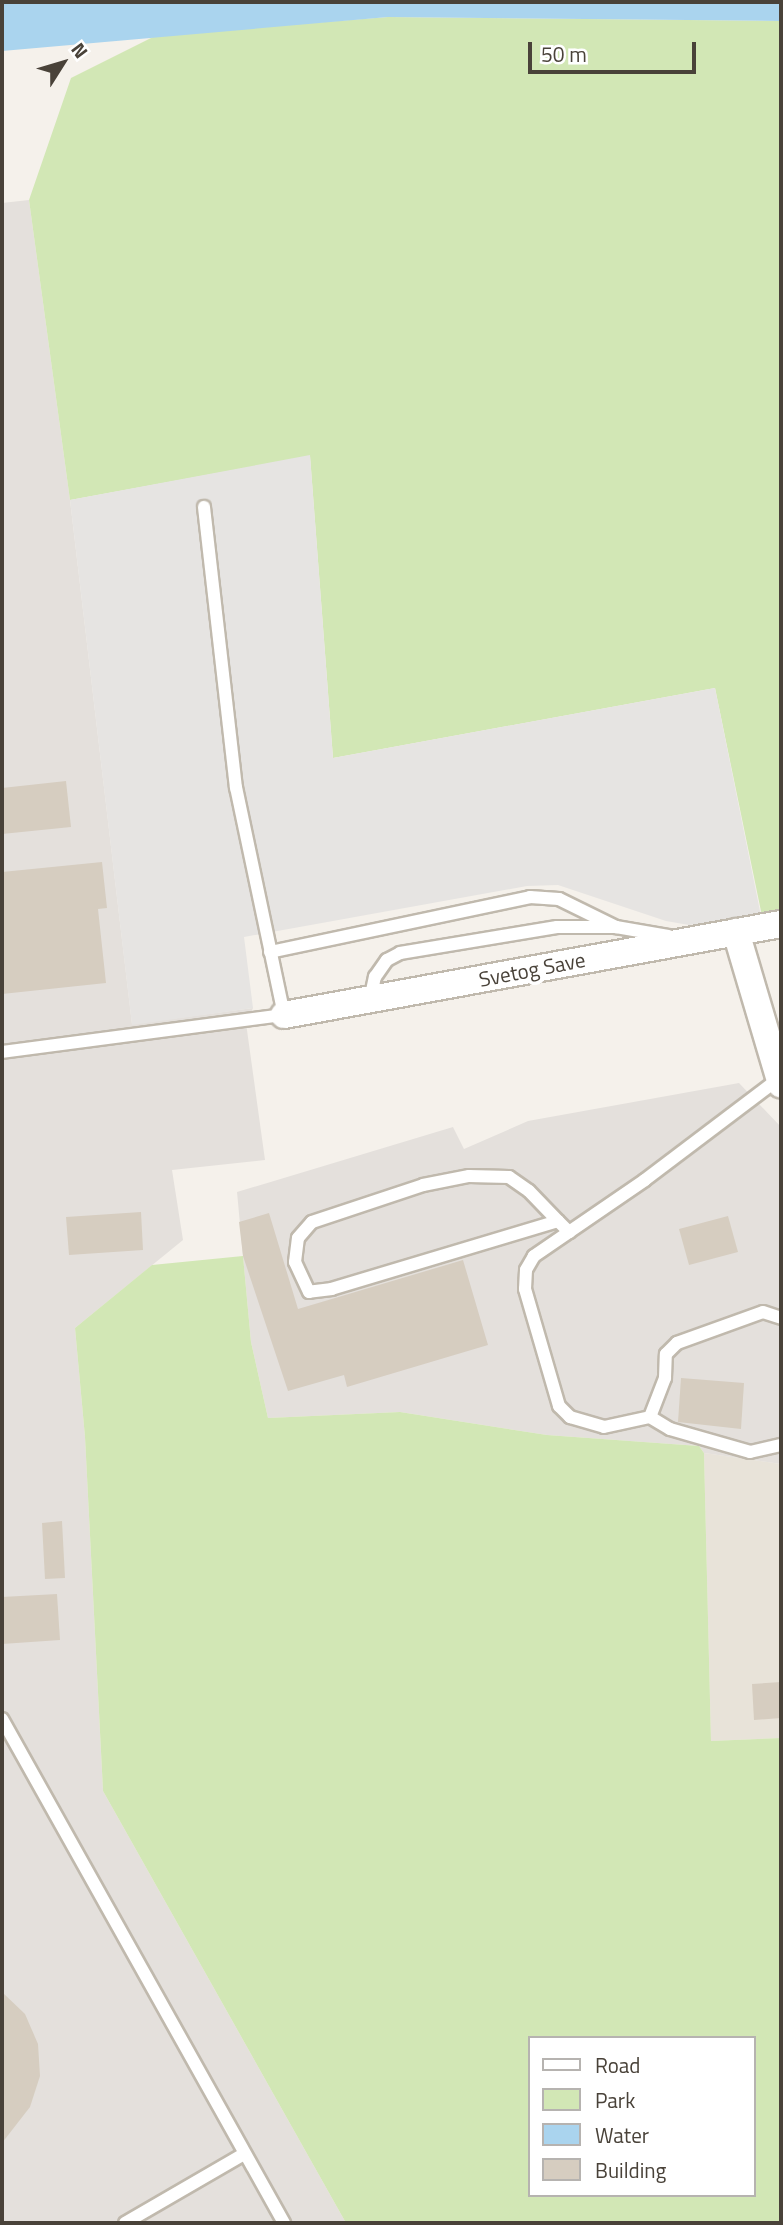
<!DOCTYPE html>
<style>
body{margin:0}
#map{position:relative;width:783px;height:2225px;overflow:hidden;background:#f5f1eb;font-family:"Titillium Web",sans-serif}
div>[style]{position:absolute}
.residential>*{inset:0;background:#e8e3d9}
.industrial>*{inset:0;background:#e4e0dc}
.green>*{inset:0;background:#d2e7b5}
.parking>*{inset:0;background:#e6e4e2}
.water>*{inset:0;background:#aad4ee}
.building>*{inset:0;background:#d6cdc0}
.roads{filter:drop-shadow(2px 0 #c0b9ad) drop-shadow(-2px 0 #c0b9ad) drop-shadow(0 2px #c0b9ad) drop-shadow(0 -2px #c0b9ad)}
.lane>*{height:12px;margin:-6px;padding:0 6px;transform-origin:6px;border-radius:6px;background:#fff}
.street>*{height:26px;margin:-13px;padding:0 13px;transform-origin:13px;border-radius:13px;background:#fff}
span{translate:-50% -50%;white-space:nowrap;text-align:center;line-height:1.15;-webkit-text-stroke:7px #fff;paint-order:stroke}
.street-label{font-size:21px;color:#494239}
.frame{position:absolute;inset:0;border:4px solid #494239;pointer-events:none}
.legend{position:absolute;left:528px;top:2036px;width:228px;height:161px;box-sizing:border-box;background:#fff;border:2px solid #b6b3b0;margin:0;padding:9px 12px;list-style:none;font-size:21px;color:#494239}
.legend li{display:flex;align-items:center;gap:14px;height:35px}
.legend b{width:35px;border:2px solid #b6b3b0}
.north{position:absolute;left:28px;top:28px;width:70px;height:70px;-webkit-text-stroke:5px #fff;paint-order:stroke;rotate:53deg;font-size:19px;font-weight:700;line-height:28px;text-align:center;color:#494239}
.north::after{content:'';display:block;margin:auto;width:24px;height:32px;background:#494239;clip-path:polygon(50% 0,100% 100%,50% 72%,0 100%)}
.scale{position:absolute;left:528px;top:42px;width:168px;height:32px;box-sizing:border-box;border:4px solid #494239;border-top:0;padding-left:9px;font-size:21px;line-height:24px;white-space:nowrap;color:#494239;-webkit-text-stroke:5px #fff;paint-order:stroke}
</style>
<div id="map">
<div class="residential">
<i style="clip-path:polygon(704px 1453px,781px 1464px,781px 1738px,711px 1741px)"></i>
</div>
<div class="industrial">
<i style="clip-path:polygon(29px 200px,70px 500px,132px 1024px,253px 1008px,246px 1023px,265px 1160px,172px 1170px,183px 1240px,75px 1328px,85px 1437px,103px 1791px,346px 2223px,2px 2223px,2px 203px)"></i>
<i style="clip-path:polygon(739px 1083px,781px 1127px,781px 1464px,704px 1453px,699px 1446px,547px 1435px,400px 1412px,268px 1418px,251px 1342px,237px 1192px,453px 1127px,464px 1149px,528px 1121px)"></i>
</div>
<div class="green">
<i style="clip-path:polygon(388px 17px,781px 21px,781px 913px,762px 916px,715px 688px,333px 758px,310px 456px,70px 500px,29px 200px,71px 78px,157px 35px)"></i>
<i style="clip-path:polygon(evenodd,243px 1256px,251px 1342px,268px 1418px,400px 1412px,547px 1435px,699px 1446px,704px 1453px,711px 1741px,781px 1738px,781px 2223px,346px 2223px,103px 1791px,85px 1437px,75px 1328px,152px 1265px,243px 1256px,529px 2038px,753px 2038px,753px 2195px,529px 2195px,529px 2038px)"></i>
</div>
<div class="parking">
<i style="clip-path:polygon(310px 455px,333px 758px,715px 688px,761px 916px,689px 925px,666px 921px,558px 885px,527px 886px,244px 937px,253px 1008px,132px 1025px,70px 500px)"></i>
</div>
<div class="water">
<i style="clip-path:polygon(2px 2px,781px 2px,781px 21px,388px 17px,2px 51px)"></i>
</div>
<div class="building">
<i style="clip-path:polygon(66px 781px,71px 827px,2px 834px,2px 788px)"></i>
<i style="clip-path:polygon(102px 862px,107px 908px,98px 909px,106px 983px,2px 994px,2px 872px)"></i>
<i style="clip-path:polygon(141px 1212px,143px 1250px,69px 1255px,66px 1217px)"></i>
<i style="clip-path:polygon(269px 1213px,298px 1309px,463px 1260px,488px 1345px,347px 1387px,344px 1375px,288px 1391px,243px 1256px,239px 1222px)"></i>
<i style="clip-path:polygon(728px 1216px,738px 1252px,689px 1265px,679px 1229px)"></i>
<i style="clip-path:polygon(681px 1378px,744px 1383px,741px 1429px,678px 1422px)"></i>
<i style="clip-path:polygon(62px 1521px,65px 1578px,45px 1579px,42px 1523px)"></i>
<i style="clip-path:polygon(57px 1594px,60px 1640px,2px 1644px,2px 1597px)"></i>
<i style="clip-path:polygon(781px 1682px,781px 1718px,754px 1720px,752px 1684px)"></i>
<i style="clip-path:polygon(2px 1992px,25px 2014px,38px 2044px,40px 2076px,30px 2107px,2px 2143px)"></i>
</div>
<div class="roads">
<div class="lane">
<i style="left:270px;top:952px;width:266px;rotate:-11.9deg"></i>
<i style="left:530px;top:897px;width:29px;rotate:4deg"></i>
<i style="left:559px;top:899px;width:64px;rotate:26.2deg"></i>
<i style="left:370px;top:1000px;width:24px;rotate:-78deg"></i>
<i style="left:375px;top:977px;width:21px;rotate:-55deg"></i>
<i style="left:387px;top:960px;width:15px;rotate:-28deg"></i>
<i style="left:400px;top:953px;width:159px;rotate:-9.4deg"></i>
<i style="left:557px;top:927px;width:59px"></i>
<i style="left:616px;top:927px;width:53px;rotate:9.8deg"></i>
<i style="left:2px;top:1052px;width:284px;rotate:-7.5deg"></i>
<i style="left:284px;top:1015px;width:232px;rotate:-101.9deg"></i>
<i style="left:236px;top:788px;width:283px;rotate:-96.5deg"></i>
<i style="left:781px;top:1077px;width:171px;rotate:142.9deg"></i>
<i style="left:645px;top:1180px;width:135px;rotate:145.6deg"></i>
<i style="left:534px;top:1256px;width:16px;rotate:120deg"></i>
<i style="left:526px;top:1270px;width:19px;rotate:93deg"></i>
<i style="left:525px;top:1289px;width:122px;rotate:73.8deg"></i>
<i style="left:559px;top:1406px;width:16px;rotate:45deg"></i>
<i style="left:570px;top:1417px;width:35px;rotate:16deg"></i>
<i style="left:604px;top:1427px;width:47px;rotate:-12.3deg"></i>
<i style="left:650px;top:1417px;width:42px;rotate:-69deg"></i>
<i style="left:665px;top:1378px;width:24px;rotate:-88deg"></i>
<i style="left:666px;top:1354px;width:16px;rotate:-45deg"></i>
<i style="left:677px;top:1343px;width:91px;rotate:-19.8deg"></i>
<i style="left:763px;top:1312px;width:19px;rotate:18deg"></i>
<i style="left:558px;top:1221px;width:236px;rotate:163.3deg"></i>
<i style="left:332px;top:1289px;width:23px;rotate:173deg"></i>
<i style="left:309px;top:1292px;width:33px;rotate:-115deg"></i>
<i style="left:295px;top:1262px;width:24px;rotate:-83deg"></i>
<i style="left:298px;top:1238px;width:21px;rotate:-49deg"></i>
<i style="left:312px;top:1222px;width:117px;rotate:-18.4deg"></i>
<i style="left:423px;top:1185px;width:47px;rotate:-11.1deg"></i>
<i style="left:469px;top:1176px;width:40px;rotate:1.4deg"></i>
<i style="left:509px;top:1177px;width:24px;rotate:35deg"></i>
<i style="left:529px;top:1191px;width:42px;rotate:46deg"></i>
<i style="left:558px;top:1221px;width:16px;rotate:45deg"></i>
<i style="left:650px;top:1417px;width:23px;rotate:31deg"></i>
<i style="left:670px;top:1429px;width:83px;rotate:16deg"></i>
<i style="left:750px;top:1452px;width:32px;rotate:-13deg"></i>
<i style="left:2px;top:1719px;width:578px;rotate:60.77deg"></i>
<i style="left:125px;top:2223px;width:138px;rotate:-30.1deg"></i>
</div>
<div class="street">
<i style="left:736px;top:932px;width:159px;rotate:73.5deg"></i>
<i style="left:284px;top:1015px;width:505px;rotate:-10.38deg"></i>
</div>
</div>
<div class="street-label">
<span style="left:532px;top:969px;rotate:-11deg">Svetog Save</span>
</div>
<div class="frame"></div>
<ul class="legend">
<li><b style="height:9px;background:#fff"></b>Road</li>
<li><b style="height:19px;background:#d2e7b5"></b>Park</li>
<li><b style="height:19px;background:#aad4ee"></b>Water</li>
<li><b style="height:19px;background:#d6cdc0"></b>Building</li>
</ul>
<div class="north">N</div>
<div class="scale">50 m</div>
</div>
